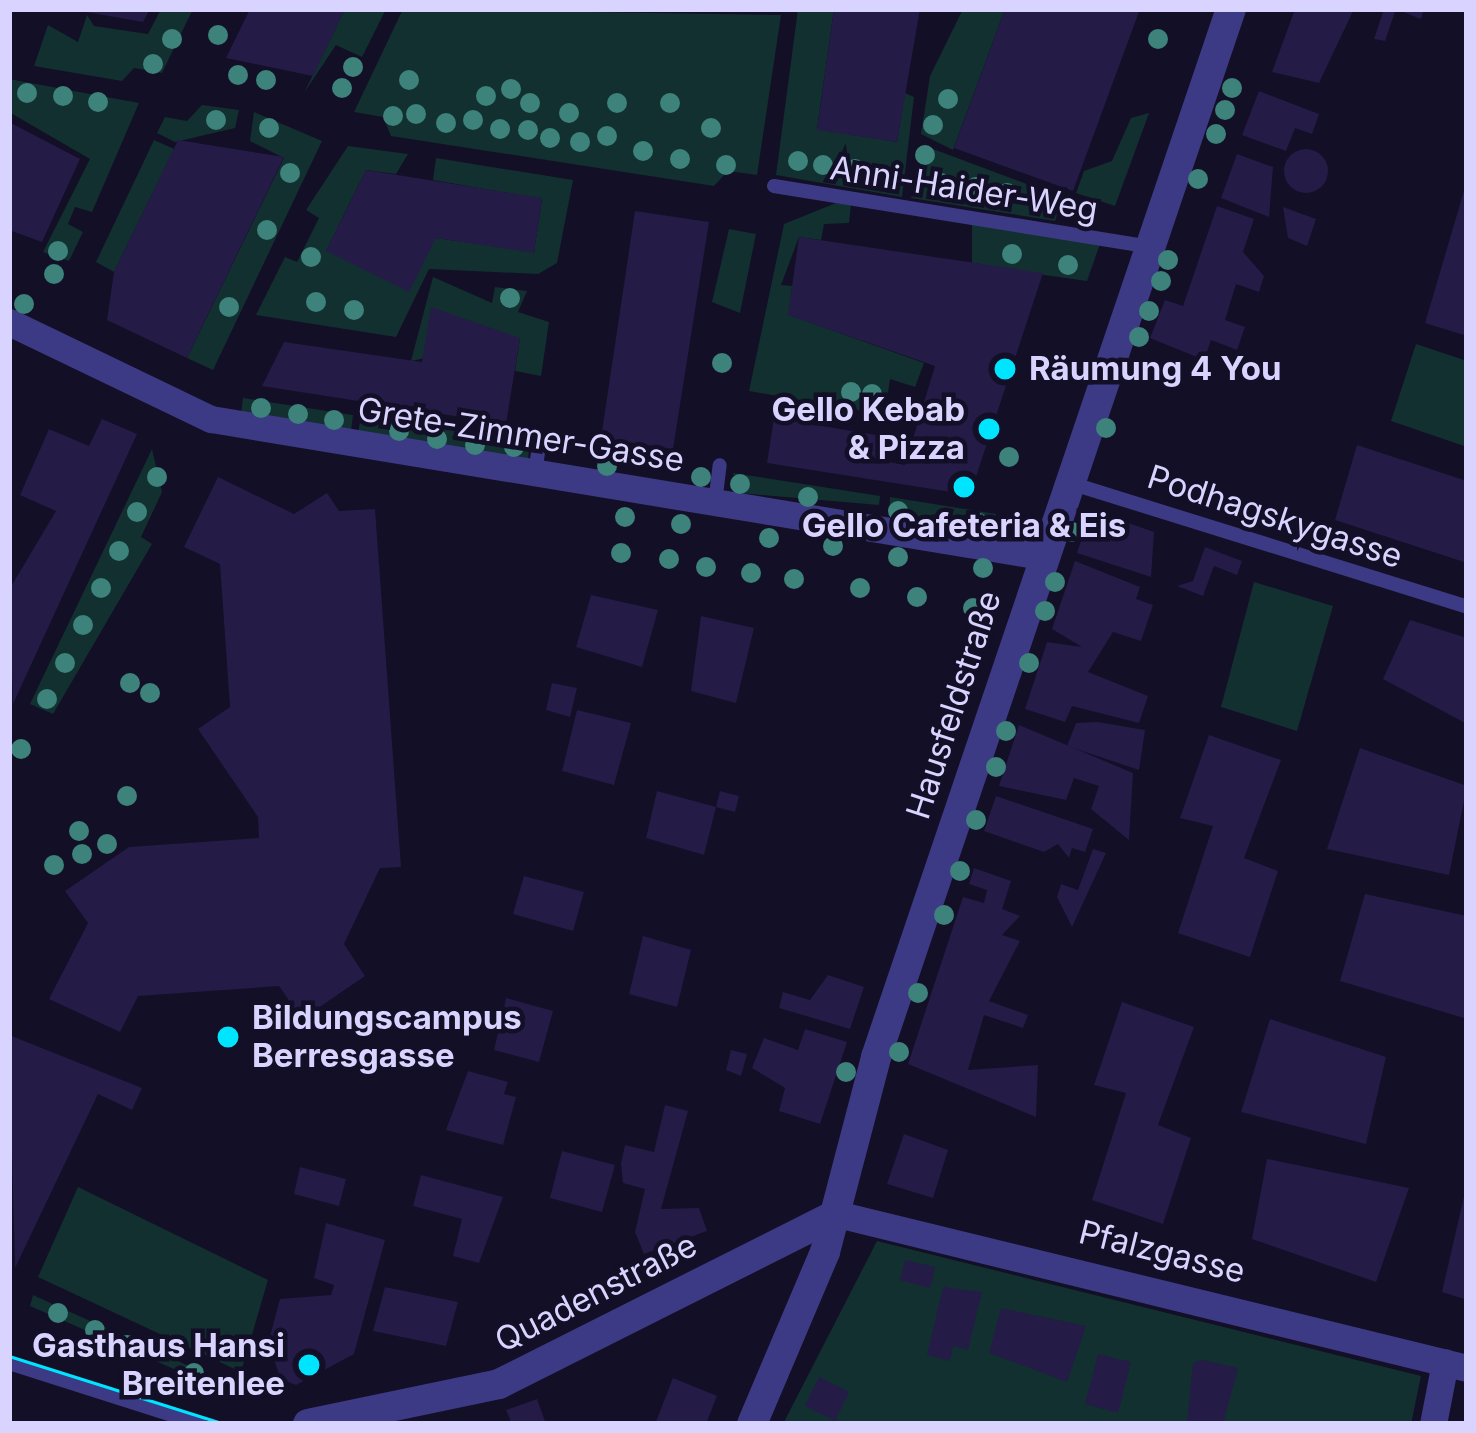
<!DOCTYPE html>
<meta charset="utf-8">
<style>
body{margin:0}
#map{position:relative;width:1476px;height:1433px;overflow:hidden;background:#130f26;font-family:Inter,sans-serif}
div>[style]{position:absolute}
.green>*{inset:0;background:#12302f}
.building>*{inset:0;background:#241b47}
.round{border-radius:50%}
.service>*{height:14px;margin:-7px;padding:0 7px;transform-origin:7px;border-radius:7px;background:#3d3a85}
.minor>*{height:27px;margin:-13.5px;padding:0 13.5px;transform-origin:13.5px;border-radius:13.5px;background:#3d3a85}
.tertiary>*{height:30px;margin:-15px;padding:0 15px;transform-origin:15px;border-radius:15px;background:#3d3a85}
.tram>*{height:3px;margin:-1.5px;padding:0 1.5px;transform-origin:1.5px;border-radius:1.5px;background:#00e5ff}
.trees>*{width:20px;height:20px;margin:-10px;border-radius:50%;background:#3d827b}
.dots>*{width:33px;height:33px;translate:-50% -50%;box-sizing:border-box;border:6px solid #130f26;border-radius:50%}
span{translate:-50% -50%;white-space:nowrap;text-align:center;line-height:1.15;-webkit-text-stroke:9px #130f26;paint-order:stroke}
.street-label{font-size:33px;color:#d9d4ff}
.poi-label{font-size:33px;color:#d9d4ff;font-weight:700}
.left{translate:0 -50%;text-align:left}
.right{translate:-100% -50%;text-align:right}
.frame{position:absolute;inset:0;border:12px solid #d9d4ff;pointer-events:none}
</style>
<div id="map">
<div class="green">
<i style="clip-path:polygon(161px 9px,193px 9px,162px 73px,134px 68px,122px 81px,34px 66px,48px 25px,78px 42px,87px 15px,94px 26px,148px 34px)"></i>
<i style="clip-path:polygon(345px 9px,386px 9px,362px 57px,336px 45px,304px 93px)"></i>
<i style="clip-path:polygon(403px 9px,781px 15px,757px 175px,728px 171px,714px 186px,391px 136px,383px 117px,354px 112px)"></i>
<i style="clip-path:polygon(798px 9px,834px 9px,817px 129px,897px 142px,905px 93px,914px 97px,902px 197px,776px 175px)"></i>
<i style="clip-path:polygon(963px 9px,1005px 9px,953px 150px,921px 134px,930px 76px)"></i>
<i style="clip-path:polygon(9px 79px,139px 103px,92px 212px,75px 207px,68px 224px,83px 232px,69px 261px,43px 252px,90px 159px,9px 112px)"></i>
<i style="clip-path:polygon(202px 105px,239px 110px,235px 128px,175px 142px,157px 133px,165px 117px,187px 121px)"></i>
<i style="clip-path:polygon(254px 112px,322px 141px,213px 370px,187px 358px,284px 158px,250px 141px)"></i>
<i style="clip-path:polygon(1149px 113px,1115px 206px,1076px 193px,1084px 171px,1112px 161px,1131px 118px)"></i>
<i style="clip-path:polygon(154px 140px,174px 149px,114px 272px,96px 262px)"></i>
<i style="clip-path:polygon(348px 146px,408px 154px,396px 174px,366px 170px,326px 251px,436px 238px,534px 252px,542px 199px,433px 180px,436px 158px,573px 180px,557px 263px,538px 274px,429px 269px,396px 337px,256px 315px,285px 257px,297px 262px,319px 218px,306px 210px)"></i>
<i style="clip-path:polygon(925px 146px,1035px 187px,1032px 197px,1060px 207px,1055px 221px,911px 198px)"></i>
<i style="clip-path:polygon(836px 203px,851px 205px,849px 223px,824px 224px,821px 240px,799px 237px,781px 285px,792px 286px,789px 315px,924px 363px,915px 387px,890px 379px,885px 415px,749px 391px,784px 224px)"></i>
<i style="clip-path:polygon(972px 224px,1100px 244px,1087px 281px,1044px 275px,972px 263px)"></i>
<i style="clip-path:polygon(729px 229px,756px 234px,740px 313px,712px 302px)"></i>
<i style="clip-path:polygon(433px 277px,492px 303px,495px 287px,527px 291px,518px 312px,549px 322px,541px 376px,515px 371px,520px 338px,411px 361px)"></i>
<i style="clip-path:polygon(1416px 344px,1467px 361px,1467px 447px,1391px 421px)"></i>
<i style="clip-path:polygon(243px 398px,353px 415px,351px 431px,241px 413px)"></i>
<i style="clip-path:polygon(361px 416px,530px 442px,528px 459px,358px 433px)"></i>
<i style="clip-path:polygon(152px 449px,162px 492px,141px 537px,152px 544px,53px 714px,30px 704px)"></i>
<i style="clip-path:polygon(733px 473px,880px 496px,879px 505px,739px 493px)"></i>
<i style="clip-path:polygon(890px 497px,996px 514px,993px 536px,965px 532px,964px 519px,889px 516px)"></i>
<i style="clip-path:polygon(1254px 582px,1333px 606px,1297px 731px,1221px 707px)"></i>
<i style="clip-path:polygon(78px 1187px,268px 1280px,241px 1372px,38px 1277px)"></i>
<i style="clip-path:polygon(877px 1241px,1421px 1376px,1411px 1424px,783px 1424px)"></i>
<i style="clip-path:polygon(33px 1295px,202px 1372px,199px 1380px,30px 1306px)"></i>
</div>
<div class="building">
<i style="clip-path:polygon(69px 9px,150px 9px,143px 22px)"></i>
<i style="clip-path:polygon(250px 9px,345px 9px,313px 76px,226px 58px)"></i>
<i style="clip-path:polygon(834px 9px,920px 9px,897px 142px,817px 130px)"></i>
<i style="clip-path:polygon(1005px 9px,1140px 9px,1073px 191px,954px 148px)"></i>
<i style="clip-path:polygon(1295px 9px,1354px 9px,1319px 83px,1272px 72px)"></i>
<i style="clip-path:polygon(1384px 9px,1424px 9px,1421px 19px,1396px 9px,1385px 41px,1374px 39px)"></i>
<i style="clip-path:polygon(1259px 91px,1319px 114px,1312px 134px,1295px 128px,1286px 151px,1242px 135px)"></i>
<i style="clip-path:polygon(9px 122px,80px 159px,42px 242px,9px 230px)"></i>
<i style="clip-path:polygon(178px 140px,284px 157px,187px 358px,107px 320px,114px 272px)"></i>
<i class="round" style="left:1284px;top:149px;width:44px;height:44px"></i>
<i style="clip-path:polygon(1237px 154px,1273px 167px,1269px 217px,1221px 198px)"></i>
<i style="clip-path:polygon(366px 170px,542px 198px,534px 253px,436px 238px,409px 292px,326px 251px)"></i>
<i style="clip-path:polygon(1466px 184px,1467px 184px,1467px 336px,1425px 323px)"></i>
<i style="clip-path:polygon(1217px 206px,1254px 219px,1243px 252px,1264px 276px,1259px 292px,1236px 284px,1225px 320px,1245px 327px,1237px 350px,1211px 340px,1204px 360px,1150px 338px,1165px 300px,1183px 306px)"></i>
<i style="clip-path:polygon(1283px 207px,1316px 219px,1307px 246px,1288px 238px)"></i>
<i style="clip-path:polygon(635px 211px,709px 222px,673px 449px,601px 438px)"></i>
<i style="clip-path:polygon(799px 237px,1043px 273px,970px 495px,767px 463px,774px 418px,888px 437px,883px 461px,905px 465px,935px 366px,788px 315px)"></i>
<i style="clip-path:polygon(431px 307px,520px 338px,506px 424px,262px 386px,284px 342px,422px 362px)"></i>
<i style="clip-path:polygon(102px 419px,137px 434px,13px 704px,9px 590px,56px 511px,20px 495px,49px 429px,89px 446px)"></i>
<i style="clip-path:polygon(1357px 445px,1467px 481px,1467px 563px,1335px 520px)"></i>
<i style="clip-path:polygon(218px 477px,294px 514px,327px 493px,339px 511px,375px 509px,401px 867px,380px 868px,344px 944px,365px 976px,302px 1019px,279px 986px,138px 996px,120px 1032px,49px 999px,88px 923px,65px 891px,129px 847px,259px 838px,258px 817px,198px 729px,230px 707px,220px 564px,184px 547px)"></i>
<i style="clip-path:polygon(1091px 510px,1154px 532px,1151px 577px,1077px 553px)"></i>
<i style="clip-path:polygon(1205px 547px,1242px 561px,1237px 575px,1214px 566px,1203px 596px,1177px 586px,1193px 581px)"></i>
<i style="clip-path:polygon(1075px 561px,1140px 587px,1136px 599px,1153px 605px,1141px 641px,1113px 632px,1088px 672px,1148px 696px,1139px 723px,1072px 706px,1065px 722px,1025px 709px,1047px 642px,1082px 647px,1052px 629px)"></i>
<i style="clip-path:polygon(591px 595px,658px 610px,642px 667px,576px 647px)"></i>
<i style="clip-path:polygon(701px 616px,754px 628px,736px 703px,691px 691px)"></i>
<i style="clip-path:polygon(1410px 620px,1467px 638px,1467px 724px,1383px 679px)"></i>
<i style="clip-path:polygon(552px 683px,577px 688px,570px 717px,546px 710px)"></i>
<i style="clip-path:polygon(577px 710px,631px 723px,614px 785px,562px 771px)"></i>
<i style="clip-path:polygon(1098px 722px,1145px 730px,1139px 770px,1067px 746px,1076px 723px)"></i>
<i style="clip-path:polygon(1019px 725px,1133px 773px,1129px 840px,1091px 809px,1099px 786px,1074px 778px,1066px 800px,999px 786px)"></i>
<i style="clip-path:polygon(1209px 735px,1281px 760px,1244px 858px,1278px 871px,1250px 957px,1178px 933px,1213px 826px,1180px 818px)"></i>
<i style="clip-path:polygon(1360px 748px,1467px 786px,1449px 875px,1327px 849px)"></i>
<i style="clip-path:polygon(657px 791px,716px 807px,720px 791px,739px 796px,735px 812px,716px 807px,704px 855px,646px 838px)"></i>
<i style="clip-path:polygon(996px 796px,1093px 829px,1085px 852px,1072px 848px,1069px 858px,1058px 844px,1044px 852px,984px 831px)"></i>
<i style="clip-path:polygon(1093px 849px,1106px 853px,1072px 927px,1057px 897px,1061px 884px,1078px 890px)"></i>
<i style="clip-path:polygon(974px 868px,1011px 881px,1002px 909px,1020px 916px,1002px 935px,1020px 941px,989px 1001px,1028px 1015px,1023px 1028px,984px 1015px,968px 1070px,1038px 1065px,1036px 1117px,908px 1064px,963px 897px,984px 903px,987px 890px,969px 884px)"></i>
<i style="clip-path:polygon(524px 876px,584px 892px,573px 931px,513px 914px)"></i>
<i style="clip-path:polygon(1365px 894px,1467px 916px,1464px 1018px,1340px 981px)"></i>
<i style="clip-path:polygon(643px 936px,691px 950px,677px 1007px,629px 994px)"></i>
<i style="clip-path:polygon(828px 975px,864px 987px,850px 1029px,779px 1008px,783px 992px,810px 1000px)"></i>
<i style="clip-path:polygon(506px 998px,553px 1011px,539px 1062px,494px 1050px)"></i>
<i style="clip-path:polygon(1122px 1002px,1194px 1027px,1158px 1125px,1191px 1138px,1163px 1224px,1092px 1200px,1126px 1093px,1094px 1085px)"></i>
<i style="clip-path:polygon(1270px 1019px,1386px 1057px,1366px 1144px,1241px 1112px)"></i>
<i style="clip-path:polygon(805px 1029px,847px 1042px,820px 1124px,779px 1111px,785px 1088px,752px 1068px,764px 1038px,798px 1050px)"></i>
<i style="clip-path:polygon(9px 1035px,142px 1088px,132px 1110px,98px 1094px,15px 1268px)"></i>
<i style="clip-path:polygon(731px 1050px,747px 1054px,741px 1076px,726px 1070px)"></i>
<i style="clip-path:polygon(468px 1071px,508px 1082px,504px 1094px,516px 1097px,503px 1145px,446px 1130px)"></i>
<i style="clip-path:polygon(665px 1105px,688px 1111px,661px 1209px,699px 1208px,707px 1231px,644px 1254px,635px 1232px,645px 1189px,623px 1183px,621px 1164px,625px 1145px,654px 1152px)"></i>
<i style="clip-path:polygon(904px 1134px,948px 1150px,933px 1198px,887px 1184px)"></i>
<i style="clip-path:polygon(562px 1151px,615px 1165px,602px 1212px,550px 1198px)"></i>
<i style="clip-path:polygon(1267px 1159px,1409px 1188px,1376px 1282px,1252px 1239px)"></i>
<i style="clip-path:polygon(300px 1167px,346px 1179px,339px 1206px,294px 1194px)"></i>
<i style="clip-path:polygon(421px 1175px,503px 1197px,479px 1263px,453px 1256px,462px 1219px,413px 1206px)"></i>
<i style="clip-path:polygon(1465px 1192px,1467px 1192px,1467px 1300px,1442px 1292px)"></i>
<i style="clip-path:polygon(326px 1223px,385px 1240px,354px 1354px,296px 1385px,281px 1379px,268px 1344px,280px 1299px,331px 1295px,334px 1285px,314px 1278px)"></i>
<i style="clip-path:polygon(905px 1260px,935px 1267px,930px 1288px,900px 1280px)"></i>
<i style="clip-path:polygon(385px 1287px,458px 1302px,446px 1346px,373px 1331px)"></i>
<i style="clip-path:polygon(943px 1287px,982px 1292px,968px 1350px,953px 1346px,950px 1361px,927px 1355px)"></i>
<i style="clip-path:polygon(1001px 1308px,1086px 1326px,1067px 1382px,989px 1353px)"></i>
<i style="clip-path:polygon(1098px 1354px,1131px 1362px,1118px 1413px,1085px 1404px)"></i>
<i style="clip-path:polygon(1203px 1360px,1238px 1368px,1223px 1424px,1187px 1424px,1193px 1363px)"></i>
<i style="clip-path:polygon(819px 1377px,849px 1392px,835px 1421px,805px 1406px)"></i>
<i style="clip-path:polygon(673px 1378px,717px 1396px,706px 1424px,655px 1424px)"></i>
<i style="clip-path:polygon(537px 1399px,546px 1424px,512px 1424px,506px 1410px)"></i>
</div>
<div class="service">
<i style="left:774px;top:186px;width:375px;rotate:9.2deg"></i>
<i style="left:535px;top:474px;width:37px;rotate:-82deg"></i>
<i style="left:1070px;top:483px;width:416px;rotate:17.3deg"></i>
<i style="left:715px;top:503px;width:38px;rotate:-83deg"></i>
<i style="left:9px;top:1363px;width:201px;rotate:17.7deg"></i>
</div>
<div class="minor">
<i style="left:9px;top:322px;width:224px;rotate:25.7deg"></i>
<i style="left:211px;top:419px;width:841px;rotate:9.37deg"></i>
<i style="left:837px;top:1214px;width:649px;rotate:13.74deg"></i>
<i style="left:1433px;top:1424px;width:63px;rotate:-79deg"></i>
</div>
<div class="tertiary">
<i style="left:308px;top:1424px;width:195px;rotate:-11.8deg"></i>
<i style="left:499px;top:1384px;width:378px;rotate:-26.7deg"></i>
<i style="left:752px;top:1424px;width:187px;rotate:-67deg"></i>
<i style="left:825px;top:1252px;width:202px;rotate:-75.3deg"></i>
<i style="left:876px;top:1057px;width:1106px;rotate:-71.29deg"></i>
</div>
<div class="tram">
<i style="left:9px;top:1356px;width:226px;rotate:17.5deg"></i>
</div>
<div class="trees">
<i style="left:218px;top:35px"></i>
<i style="left:172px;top:39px"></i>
<i style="left:1158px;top:39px"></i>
<i style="left:153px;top:64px"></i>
<i style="left:353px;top:67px"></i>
<i style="left:238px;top:75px"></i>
<i style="left:266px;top:80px"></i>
<i style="left:409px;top:80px"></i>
<i style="left:342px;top:88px"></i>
<i style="left:1232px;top:88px"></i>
<i style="left:511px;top:89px"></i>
<i style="left:27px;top:93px"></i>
<i style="left:63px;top:96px"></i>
<i style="left:486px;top:96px"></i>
<i style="left:948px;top:99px"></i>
<i style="left:98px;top:102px"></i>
<i style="left:530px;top:103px"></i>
<i style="left:617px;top:103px"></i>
<i style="left:670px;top:103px"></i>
<i style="left:1225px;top:110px"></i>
<i style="left:569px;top:113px"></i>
<i style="left:416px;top:114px"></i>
<i style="left:393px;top:116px"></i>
<i style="left:216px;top:120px"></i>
<i style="left:473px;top:120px"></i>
<i style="left:446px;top:123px"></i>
<i style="left:933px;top:125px"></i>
<i style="left:269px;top:128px"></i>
<i style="left:711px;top:128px"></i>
<i style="left:500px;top:129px"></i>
<i style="left:528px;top:130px"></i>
<i style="left:1216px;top:134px"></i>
<i style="left:607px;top:136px"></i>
<i style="left:550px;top:138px"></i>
<i style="left:580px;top:142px"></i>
<i style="left:643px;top:151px"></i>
<i style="left:925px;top:155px"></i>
<i style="left:680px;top:159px"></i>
<i style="left:798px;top:161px"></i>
<i style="left:726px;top:165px"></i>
<i style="left:823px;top:165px"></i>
<i style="left:855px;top:169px"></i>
<i style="left:290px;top:173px"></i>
<i style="left:882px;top:175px"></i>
<i style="left:1198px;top:179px"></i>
<i style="left:941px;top:183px"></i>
<i style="left:976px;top:187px"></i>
<i style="left:1007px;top:193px"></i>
<i style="left:267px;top:230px"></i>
<i style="left:58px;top:251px"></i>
<i style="left:1012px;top:254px"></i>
<i style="left:311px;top:257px"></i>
<i style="left:1168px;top:260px"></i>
<i style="left:1068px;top:265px"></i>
<i style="left:54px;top:274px"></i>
<i style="left:1161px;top:281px"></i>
<i style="left:510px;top:298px"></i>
<i style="left:316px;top:302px"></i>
<i style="left:24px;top:304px"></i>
<i style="left:229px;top:307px"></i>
<i style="left:354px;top:310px"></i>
<i style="left:1149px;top:311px"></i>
<i style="left:1139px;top:337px"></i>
<i style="left:722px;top:363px"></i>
<i style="left:1126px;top:367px"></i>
<i style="left:851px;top:392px"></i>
<i style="left:872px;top:394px"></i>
<i style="left:261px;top:408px"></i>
<i style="left:298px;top:414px"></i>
<i style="left:334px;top:420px"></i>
<i style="left:1106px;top:428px"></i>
<i style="left:399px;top:431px"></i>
<i style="left:437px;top:439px"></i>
<i style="left:475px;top:445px"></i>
<i style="left:514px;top:447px"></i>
<i style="left:1009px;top:457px"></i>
<i style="left:607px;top:466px"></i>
<i style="left:157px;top:477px"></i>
<i style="left:701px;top:477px"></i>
<i style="left:740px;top:484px"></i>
<i style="left:808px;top:497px"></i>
<i style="left:898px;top:511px"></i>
<i style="left:137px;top:512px"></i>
<i style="left:625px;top:517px"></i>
<i style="left:979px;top:523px"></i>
<i style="left:681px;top:524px"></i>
<i style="left:1072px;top:532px"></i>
<i style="left:769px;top:538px"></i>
<i style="left:833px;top:546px"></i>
<i style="left:119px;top:551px"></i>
<i style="left:621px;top:553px"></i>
<i style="left:898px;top:557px"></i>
<i style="left:669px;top:559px"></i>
<i style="left:706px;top:567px"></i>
<i style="left:983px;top:568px"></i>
<i style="left:751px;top:573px"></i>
<i style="left:794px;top:579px"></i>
<i style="left:1055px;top:582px"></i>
<i style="left:101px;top:588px"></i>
<i style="left:860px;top:588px"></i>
<i style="left:917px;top:597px"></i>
<i style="left:973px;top:608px"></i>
<i style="left:1045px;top:611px"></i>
<i style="left:83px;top:625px"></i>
<i style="left:65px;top:663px"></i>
<i style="left:1029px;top:663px"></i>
<i style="left:130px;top:683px"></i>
<i style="left:150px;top:693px"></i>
<i style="left:47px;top:699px"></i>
<i style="left:1006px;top:731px"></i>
<i style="left:21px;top:749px"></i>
<i style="left:996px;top:767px"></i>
<i style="left:127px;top:796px"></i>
<i style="left:976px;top:820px"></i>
<i style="left:79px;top:831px"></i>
<i style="left:107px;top:844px"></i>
<i style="left:82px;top:854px"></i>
<i style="left:54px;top:865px"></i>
<i style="left:960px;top:871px"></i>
<i style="left:944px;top:915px"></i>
<i style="left:918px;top:993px"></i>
<i style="left:899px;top:1052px"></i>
<i style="left:846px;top:1072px"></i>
<i style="left:58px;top:1313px"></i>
<i style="left:95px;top:1330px"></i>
<i style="left:127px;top:1345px"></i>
<i style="left:194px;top:1373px"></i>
</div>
<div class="dots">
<i style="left:1005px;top:369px;background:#00e5ff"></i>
<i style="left:989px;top:429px;background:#00e5ff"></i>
<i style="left:964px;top:487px;background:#00e5ff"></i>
<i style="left:228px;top:1037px;background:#00e5ff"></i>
<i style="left:309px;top:1365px;background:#00e5ff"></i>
</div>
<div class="street-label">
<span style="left:964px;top:189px;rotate:9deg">Anni-Haider-Weg</span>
<span style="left:521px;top:435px;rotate:9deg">Grete-Zimmer-Gasse</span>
<span style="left:1275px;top:517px;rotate:18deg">Podhagskygasse</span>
<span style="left:954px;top:705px;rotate:-72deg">Hausfeldstraße</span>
<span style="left:1162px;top:1252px;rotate:14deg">Pfalzgasse</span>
<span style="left:596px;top:1293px;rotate:-27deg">Quadenstraße</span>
</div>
<div class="poi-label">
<span class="left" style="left:1029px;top:369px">Räumung 4 You</span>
<span class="right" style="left:965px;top:429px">Gello Kebab<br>&amp; Pizza</span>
<span style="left:964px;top:526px">Gello Cafeteria &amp; Eis</span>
<span class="left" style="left:252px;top:1037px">Bildungscampus<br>Berresgasse</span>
<span class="right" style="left:285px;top:1365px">Gasthaus Hansi<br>Breitenlee</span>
</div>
<div class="frame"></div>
</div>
